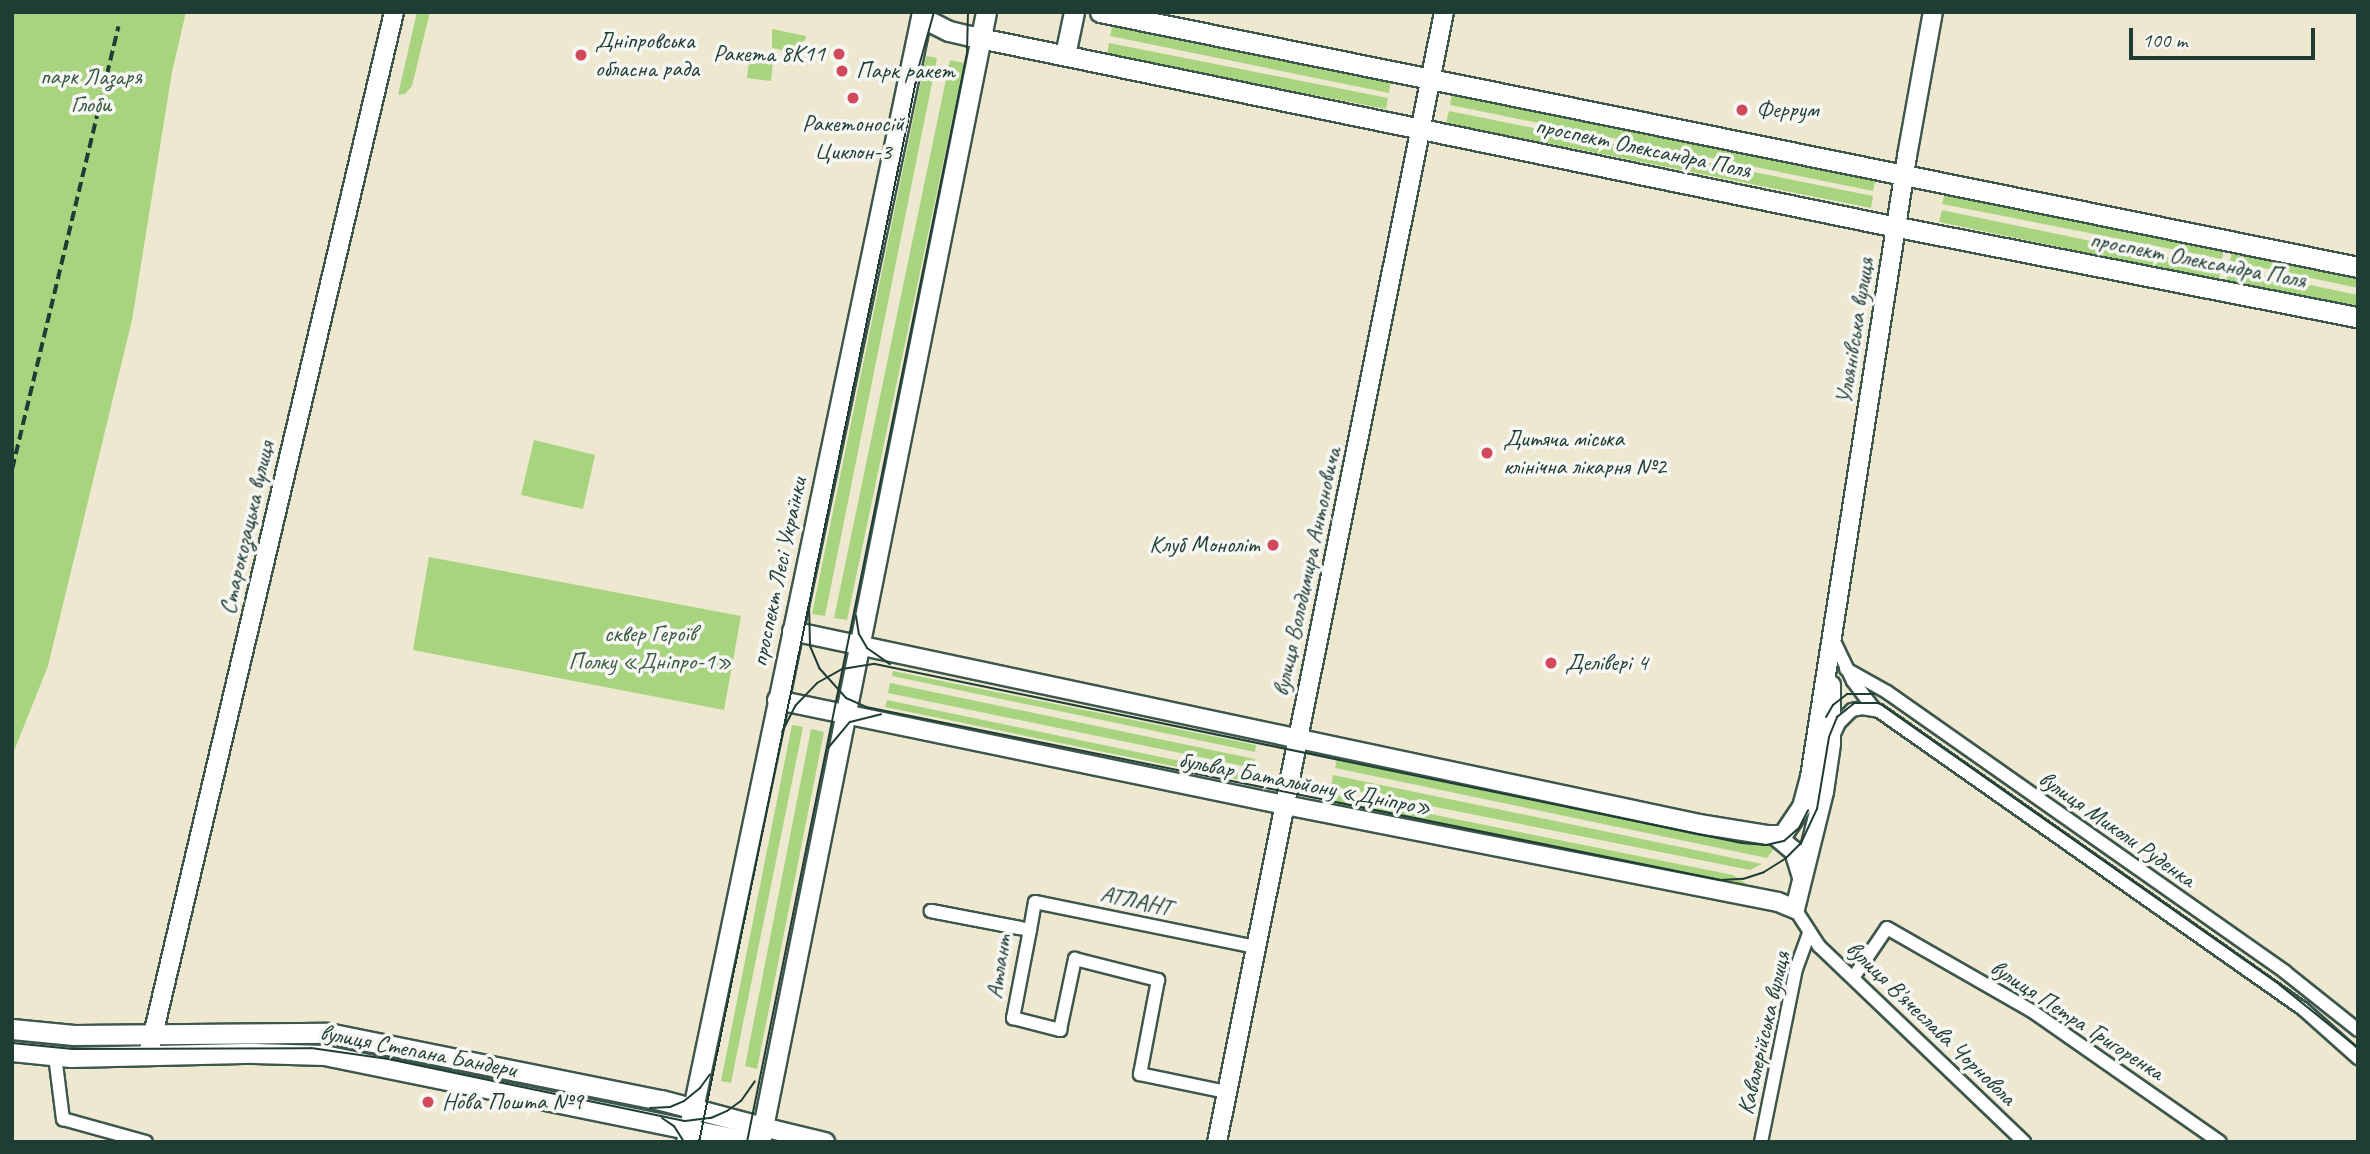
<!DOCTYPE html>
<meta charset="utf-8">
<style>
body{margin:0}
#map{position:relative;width:2370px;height:1154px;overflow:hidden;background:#eee8d1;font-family:Caveat,sans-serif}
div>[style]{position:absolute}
.green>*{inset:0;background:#a8d480}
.roads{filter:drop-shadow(2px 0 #3e574c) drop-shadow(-2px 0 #3e574c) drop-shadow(0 2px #3e574c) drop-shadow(0 -2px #3e574c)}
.street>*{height:12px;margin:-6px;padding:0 6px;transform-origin:6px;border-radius:6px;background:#fff}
.secondary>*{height:18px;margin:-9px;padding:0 9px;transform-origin:9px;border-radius:9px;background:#fff}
.primary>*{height:19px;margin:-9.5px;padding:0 9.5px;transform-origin:9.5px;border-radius:9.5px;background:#fff}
.tram>*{height:2px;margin:-1px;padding:0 1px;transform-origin:1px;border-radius:1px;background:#1f3d34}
.rail>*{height:3.5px;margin-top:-1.75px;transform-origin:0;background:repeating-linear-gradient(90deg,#1f3d34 0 10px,transparent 0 15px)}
.dots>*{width:19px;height:19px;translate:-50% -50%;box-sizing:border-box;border:4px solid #f6f6f2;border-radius:50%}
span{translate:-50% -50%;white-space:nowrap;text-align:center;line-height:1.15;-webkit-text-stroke:7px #f6f6f2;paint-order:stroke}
.poi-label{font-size:24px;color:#1f3d34}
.left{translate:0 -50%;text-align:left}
.right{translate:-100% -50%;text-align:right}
.park-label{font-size:24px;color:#3a5b43}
.street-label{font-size:24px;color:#1f3d34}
.frame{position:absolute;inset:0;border:14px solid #1f3d34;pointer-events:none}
.scale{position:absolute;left:2129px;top:28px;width:186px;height:32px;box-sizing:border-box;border:4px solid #1f3d34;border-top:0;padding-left:9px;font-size:21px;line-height:24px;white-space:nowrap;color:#1f3d34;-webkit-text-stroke:5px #f6f6f2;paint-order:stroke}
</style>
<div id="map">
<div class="green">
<i style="clip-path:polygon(12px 12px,186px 12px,172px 72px,132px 320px,48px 666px,12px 756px)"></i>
<i style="clip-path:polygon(417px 12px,430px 12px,412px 86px,405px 94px,398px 95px)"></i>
<i style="clip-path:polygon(1113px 24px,1391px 82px,1389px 93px,1110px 36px)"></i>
<i style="clip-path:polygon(772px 29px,806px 36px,805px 40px,786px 51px,772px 48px)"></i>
<i style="clip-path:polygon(1109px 43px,1388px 98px,1386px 109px,1107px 55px)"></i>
<i style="clip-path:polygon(750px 52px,773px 60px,771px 81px,747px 78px)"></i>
<i style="clip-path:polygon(926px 56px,937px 58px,825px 616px,812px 614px)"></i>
<i style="clip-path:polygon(950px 60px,964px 63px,847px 620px,834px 618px)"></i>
<i style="clip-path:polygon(1452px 93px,1876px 178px,1873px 191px,1450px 105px)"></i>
<i style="clip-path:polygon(1449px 111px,1873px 196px,1871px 208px,1446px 123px)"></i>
<i style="clip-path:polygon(1945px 193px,2224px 247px,2222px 259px,1942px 204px)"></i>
<i style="clip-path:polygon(1942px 210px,2221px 268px,2219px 280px,1939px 222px)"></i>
<i style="clip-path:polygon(2233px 248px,2358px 274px,2358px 288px,2230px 261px)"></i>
<i style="clip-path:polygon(2229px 268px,2358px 295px,2358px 309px,2226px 281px)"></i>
<i style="clip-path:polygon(534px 440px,595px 455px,583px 509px,521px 495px)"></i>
<i style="clip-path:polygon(429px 557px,741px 616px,724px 710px,413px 650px)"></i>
<i style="clip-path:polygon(893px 671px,1256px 745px,1255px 752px,892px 676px)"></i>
<i style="clip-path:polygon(890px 683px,1255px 759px,1253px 768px,888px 693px)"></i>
<i style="clip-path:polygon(887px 700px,1252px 776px,1250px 782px,885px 707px)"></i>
<i style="clip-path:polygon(792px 725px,803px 727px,731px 1083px,721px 1081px)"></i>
<i style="clip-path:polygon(811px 729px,824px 732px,757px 1069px,745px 1066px)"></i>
<i style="clip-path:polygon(1338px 754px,1777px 845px,1767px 858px,1335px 768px)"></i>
<i style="clip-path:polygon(1333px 775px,1762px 864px,1750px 870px,1331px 786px)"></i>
<i style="clip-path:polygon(1331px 794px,1733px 875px,1764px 895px,1328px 807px)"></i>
</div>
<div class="roads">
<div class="street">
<i style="left:1833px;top:639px;width:47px;rotate:64.5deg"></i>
<i style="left:1853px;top:681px;width:34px;rotate:53deg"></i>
<i style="left:1846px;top:669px;width:47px;rotate:29.3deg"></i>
<i style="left:1887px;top:692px;width:487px;rotate:35.1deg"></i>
<i style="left:2285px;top:972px;width:93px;rotate:38.5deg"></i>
<i style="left:1833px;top:736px;width:14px;rotate:-65deg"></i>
<i style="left:1839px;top:723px;width:18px;rotate:-45deg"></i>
<i style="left:1852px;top:710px;width:10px;rotate:-11deg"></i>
<i style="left:1862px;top:708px;width:17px;rotate:10deg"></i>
<i style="left:1879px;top:711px;width:518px;rotate:35.1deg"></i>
<i style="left:2303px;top:1009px;width:74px;rotate:41.7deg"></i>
<i style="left:1795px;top:909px;width:44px;rotate:57deg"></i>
<i style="left:1819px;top:946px;width:284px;rotate:43.7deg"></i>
<i style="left:1020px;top:928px;width:91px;rotate:-169.2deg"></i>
<i style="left:931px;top:911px;width:101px;rotate:10.9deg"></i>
<i style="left:1030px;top:930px;width:90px;rotate:100.9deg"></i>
<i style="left:1013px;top:1018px;width:49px;rotate:14.3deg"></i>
<i style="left:1060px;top:1030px;width:73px;rotate:-78.1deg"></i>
<i style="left:1075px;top:959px;width:86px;rotate:14.2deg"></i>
<i style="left:1158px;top:980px;width:96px;rotate:100.8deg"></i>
<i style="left:1140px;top:1074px;width:89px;rotate:11.7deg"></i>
<i style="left:1030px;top:930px;width:28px;rotate:-80deg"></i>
<i style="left:1035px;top:902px;width:227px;rotate:11.5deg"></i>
<i style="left:1853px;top:978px;width:60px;rotate:-55.8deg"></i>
<i style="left:1887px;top:928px;width:167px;rotate:29.8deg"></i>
<i style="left:2032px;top:1011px;width:229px;rotate:34.9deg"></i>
<i style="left:55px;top:1056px;width:64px;rotate:82.8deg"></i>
<i style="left:63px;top:1119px;width:86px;rotate:15.5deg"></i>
<i style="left:1761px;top:1142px;width:177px;rotate:-78.6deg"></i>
<i style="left:1796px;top:969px;width:37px;rotate:-70deg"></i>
</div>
<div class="secondary">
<i style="left:792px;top:631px;width:927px;rotate:12.01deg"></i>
<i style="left:1699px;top:824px;width:70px;rotate:9.1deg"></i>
<i style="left:1768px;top:835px;width:15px"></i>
<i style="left:1783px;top:835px;width:34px;rotate:-56deg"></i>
<i style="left:1802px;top:807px;width:31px;rotate:-75deg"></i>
<i style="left:1810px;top:777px;width:629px;rotate:-81.12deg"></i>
<i style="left:1907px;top:156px;width:146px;rotate:-79.8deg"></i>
<i style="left:777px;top:700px;width:519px;rotate:11.68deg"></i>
<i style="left:1285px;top:805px;width:502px;rotate:11.13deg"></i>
<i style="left:1778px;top:902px;width:18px;rotate:22deg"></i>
<i style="left:1795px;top:909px;width:121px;rotate:-76.1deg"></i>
<i style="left:1824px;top:792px;width:49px;rotate:-81.7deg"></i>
<i style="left:1831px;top:744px;width:59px;rotate:-90deg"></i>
<i style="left:1776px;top:836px;width:23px;rotate:40deg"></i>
<i style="left:1794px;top:851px;width:28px;rotate:73deg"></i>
<i style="left:148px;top:1056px;width:1073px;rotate:-76.74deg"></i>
<i style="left:763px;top:1127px;width:64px;rotate:13.6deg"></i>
<i style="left:1217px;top:1142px;width:1153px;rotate:-78.64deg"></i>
</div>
<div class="primary">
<i style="left:1100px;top:12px;width:1284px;rotate:11.46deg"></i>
<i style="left:921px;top:17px;width:31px;rotate:27deg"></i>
<i style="left:949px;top:31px;width:22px;rotate:13deg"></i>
<i style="left:970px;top:36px;width:921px;rotate:11.65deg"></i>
<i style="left:1872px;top:222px;width:495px;rotate:11.1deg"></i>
<i style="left:1065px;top:55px;width:44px;rotate:-78.2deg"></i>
<i style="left:12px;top:1029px;width:62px;rotate:5.5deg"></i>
<i style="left:74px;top:1035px;width:254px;rotate:-0.5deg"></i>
<i style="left:328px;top:1033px;width:340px;rotate:11.4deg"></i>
<i style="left:661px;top:1100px;width:106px;rotate:14.8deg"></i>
<i style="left:12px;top:1051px;width:59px;rotate:5.8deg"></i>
<i style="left:71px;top:1057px;width:183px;rotate:-1.3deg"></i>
<i style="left:254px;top:1053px;width:70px;rotate:1.6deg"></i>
<i style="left:324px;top:1055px;width:432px;rotate:11.5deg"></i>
<i style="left:747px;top:1141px;width:14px;rotate:-30deg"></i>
<i style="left:759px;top:1134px;width:8px;rotate:-60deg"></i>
<i style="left:686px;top:1142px;width:1154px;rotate:-78.2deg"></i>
<i style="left:760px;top:1142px;width:1152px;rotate:-78.69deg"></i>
</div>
</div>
<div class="tram">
<i style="left:809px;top:604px;width:42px;rotate:88.6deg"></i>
<i style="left:810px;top:646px;width:25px;rotate:67deg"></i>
<i style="left:820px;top:669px;width:39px;rotate:48deg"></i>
<i style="left:846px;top:698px;width:22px;rotate:24deg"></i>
<i style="left:866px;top:707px;width:872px;rotate:11.44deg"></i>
<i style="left:1721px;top:880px;width:22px;rotate:-3deg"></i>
<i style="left:1743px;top:879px;width:22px;rotate:-18deg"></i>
<i style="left:1764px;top:872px;width:25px;rotate:-32deg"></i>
<i style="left:1785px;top:859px;width:23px;rotate:-45deg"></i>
<i style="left:1801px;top:843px;width:38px;rotate:-65deg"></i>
<i style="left:1817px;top:809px;width:73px;rotate:-80.5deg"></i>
<i style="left:1829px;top:737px;width:22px;rotate:-68deg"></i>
<i style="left:1837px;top:717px;width:22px;rotate:-39deg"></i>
<i style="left:1854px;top:703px;width:25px"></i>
<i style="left:1879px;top:703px;width:490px;rotate:35.1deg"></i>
<i style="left:2280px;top:985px;width:100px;rotate:38.9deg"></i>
<i style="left:856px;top:616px;width:18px;rotate:81deg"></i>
<i style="left:859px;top:634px;width:16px;rotate:60deg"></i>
<i style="left:867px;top:648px;width:28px;rotate:35deg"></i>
<i style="left:1826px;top:717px;width:14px;rotate:-60deg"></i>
<i style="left:1833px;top:705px;width:18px;rotate:-38deg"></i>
<i style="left:1847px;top:694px;width:27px"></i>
<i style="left:782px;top:732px;width:30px;rotate:-63deg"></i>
<i style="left:796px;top:705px;width:30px;rotate:-46deg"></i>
<i style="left:817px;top:683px;width:29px;rotate:-29deg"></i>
<i style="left:842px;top:669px;width:33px;rotate:-9deg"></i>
<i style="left:875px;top:664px;width:885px;rotate:11.67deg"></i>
<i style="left:1742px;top:843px;width:24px;rotate:5deg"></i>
<i style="left:1766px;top:845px;width:18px;rotate:-13deg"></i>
<i style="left:1784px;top:841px;width:20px;rotate:-41deg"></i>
<i style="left:1799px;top:828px;width:20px;rotate:-63deg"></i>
<i style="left:828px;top:748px;width:34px;rotate:-50deg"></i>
<i style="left:850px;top:722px;width:32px;rotate:-14deg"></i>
<i style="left:12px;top:1043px;width:61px;rotate:5.6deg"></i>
<i style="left:73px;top:1049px;width:238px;rotate:-0.2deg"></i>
<i style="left:311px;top:1048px;width:78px;rotate:8.1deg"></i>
<i style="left:388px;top:1059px;width:303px;rotate:11.8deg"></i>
<i style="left:685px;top:1121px;width:26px;rotate:-7deg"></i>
<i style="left:711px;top:1118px;width:17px;rotate:-24deg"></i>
<i style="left:727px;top:1111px;width:17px;rotate:-36deg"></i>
<i style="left:741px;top:1101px;width:24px;rotate:-55deg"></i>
<i style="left:650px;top:1108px;width:20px;rotate:-3deg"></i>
<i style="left:670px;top:1107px;width:15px;rotate:-23deg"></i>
<i style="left:684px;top:1101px;width:21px;rotate:-39deg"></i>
<i style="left:700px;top:1088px;width:17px;rotate:-54deg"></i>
<i style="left:662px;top:1118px;width:14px;rotate:34deg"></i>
<i style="left:674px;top:1126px;width:19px;rotate:58deg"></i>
<i style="left:699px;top:1142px;width:1098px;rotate:-78.44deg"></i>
<i style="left:919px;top:66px;width:56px;rotate:-74.5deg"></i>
<i style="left:747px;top:1142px;width:1111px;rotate:-78.58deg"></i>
<i style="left:967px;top:53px;width:41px;rotate:-88.6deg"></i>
</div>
<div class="rail">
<i style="left:12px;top:469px;width:455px;rotate:-76.5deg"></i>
</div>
<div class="dots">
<i style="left:839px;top:54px;background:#d1495b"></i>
<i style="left:581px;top:55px;background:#d1495b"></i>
<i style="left:842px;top:71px;background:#d1495b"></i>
<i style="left:853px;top:98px;background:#d1495b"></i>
<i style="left:1742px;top:110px;background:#d1495b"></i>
<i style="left:1487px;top:453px;background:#d1495b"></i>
<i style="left:1273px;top:545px;background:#d1495b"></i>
<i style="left:1551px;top:663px;background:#d1495b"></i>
<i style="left:428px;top:1102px;background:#d1495b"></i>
</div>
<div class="poi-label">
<span class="left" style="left:595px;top:55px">Дніпровська<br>обласна рада</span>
<span class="right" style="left:825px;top:54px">Ракета 8К11</span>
<span class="left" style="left:856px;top:71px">Парк ракет</span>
<span class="left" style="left:1756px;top:110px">Феррум</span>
<span style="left:853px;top:138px">Ракетоносій<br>Циклон-3</span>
<span class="left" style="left:1503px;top:453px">Дитяча міська<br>клінічна лікарня №2</span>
<span class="right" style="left:1259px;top:545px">Клуб Моноліт</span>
<span class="left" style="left:1565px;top:663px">Делівері 4</span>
<span class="left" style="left:442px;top:1102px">Нова Пошта №9</span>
</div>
<div class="park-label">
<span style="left:91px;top:91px">парк Лазаря<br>Глоби</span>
<span style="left:650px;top:648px">сквер Героїв<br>Полку «Дніпро-1»</span>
</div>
<div class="street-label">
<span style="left:1643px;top:148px;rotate:12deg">проспект Олександра Поля</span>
<span style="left:2198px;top:260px;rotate:11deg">проспект Олександра Поля</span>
<span style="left:1855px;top:331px;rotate:-81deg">Ульянівська вулиця</span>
<span style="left:247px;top:528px;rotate:-77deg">Старокозацька вулиця</span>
<span style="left:779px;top:572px;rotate:-78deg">проспект Лесі Українки</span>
<span style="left:1307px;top:572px;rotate:-78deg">вулиця Володимира Антоновича</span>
<span style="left:1305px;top:784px;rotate:11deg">бульвар Батальйону «Дніпро»</span>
<span style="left:2117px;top:829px;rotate:35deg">вулиця Миколи Руденка</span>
<span style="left:1136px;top:901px;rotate:12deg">АТЛАНТ</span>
<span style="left:999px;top:967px;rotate:-82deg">Атлант</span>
<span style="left:2077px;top:1020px;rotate:33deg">вулиця Петра Григоренка</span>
<span style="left:1931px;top:1023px;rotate:44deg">вулиця В'ячеслава Чорновола</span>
<span style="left:1764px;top:1033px;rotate:-77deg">Кавалерійська вулиця</span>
<span style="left:418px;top:1051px;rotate:11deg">вулиця Степана Бандери</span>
</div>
<div class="frame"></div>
<div class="scale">100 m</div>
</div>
